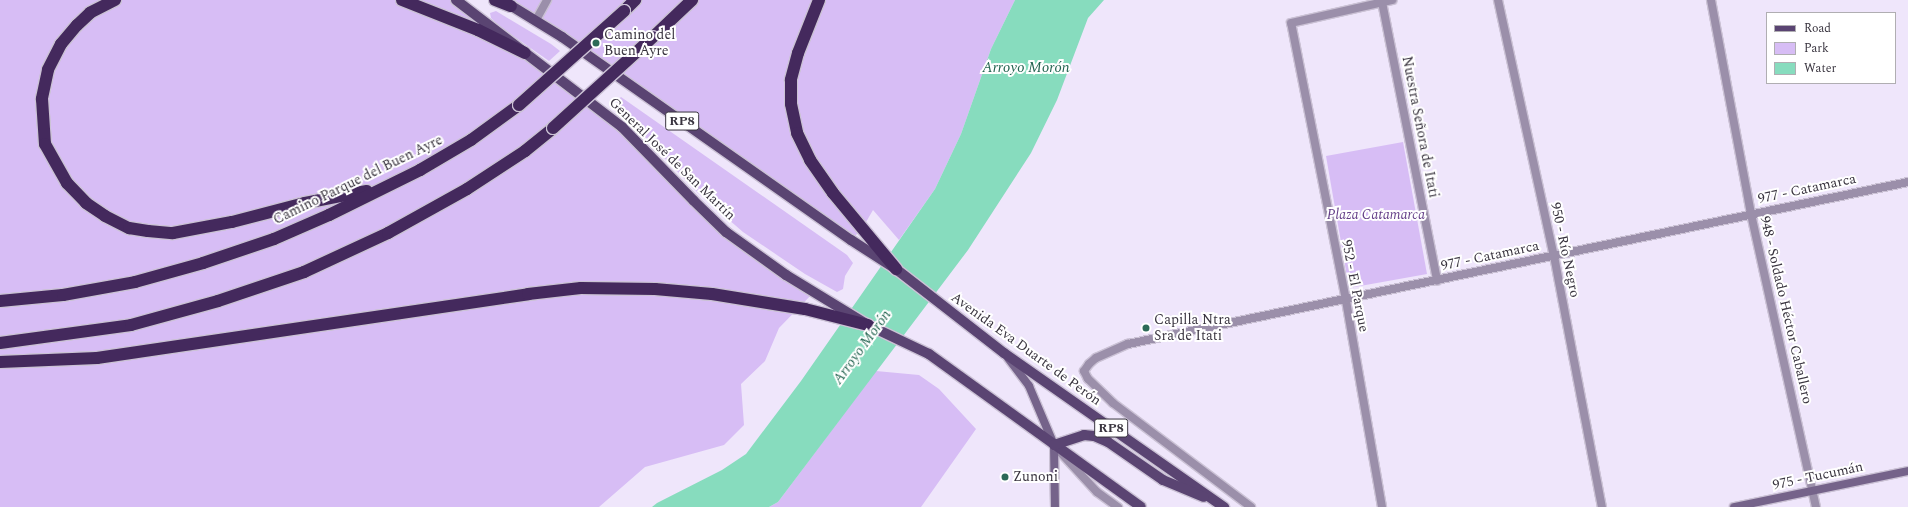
<!DOCTYPE html>
<meta charset="utf-8">
<style>
body{margin:0}
#map{position:relative;width:1908px;height:507px;overflow:hidden;background:#efe6fb;font-family:Spectral,serif}
div>[style]{position:absolute}
.green>*{inset:0;background:#d7bdf5}
.water>*{inset:0;background:#87dcbe}
.roads{filter:drop-shadow(1px 0 #cbc2d5) drop-shadow(-1px 0 #cbc2d5) drop-shadow(0 1px #cbc2d5) drop-shadow(0 -1px #cbc2d5)}
.street>*{height:8px;margin:-4px;padding:0 4px;transform-origin:4px;border-radius:4px;background:#9b8faa}
.secondary>*{height:8px;margin:-4px;padding:0 4px;transform-origin:4px;border-radius:4px;background:#75638a}
.primary>*{height:10px;margin:-5px;padding:0 5px;transform-origin:5px;border-radius:5px;background:#5a4472}
.highway>*{height:12px;margin:-6px;padding:0 6px;transform-origin:6px;border-radius:6px;background:#44295d}
.bridges{filter:drop-shadow(1px 0 #cbc2d5) drop-shadow(-1px 0 #cbc2d5) drop-shadow(0 1px #cbc2d5) drop-shadow(0 -1px #cbc2d5)}
.highway-bridge>*{height:12px;margin:-6px;padding:0 6px;transform-origin:6px;border-radius:6px;background:#44295d}
.dots>*{width:11px;height:11px;translate:-50% -50%;box-sizing:border-box;border:2px solid #fff;border-radius:50%}
span{translate:-50% -50%;white-space:nowrap;text-align:center;line-height:1.15;-webkit-text-stroke:4px #fff;paint-order:stroke}
.shield-label span{padding:1px 3px;background:#fff;border:1px solid;border-radius:3px;-webkit-text-stroke-width:0}
.shield-label{font-size:13px;color:#39343f;font-weight:700}
.poi-label{font-size:14px;color:#39343f}
.left{translate:0 -50%;text-align:left}
.street-label{font-size:14px;color:#39343f}
.park-label{font-size:14px;color:#643e88;font-style:italic}
.water-label{font-size:15px;color:#236450;font-style:italic}
.legend{position:absolute;left:1766px;top:12px;width:130px;height:72px;box-sizing:border-box;background:#fff;border:1px solid #b0aeb2;margin:0;padding:5px 7px;list-style:none;font-size:12px;color:#39343f}
.legend li{display:flex;align-items:center;gap:8px;height:20px}
.legend b{width:20px;border:1px solid #b0aeb2}
</style>
<div id="map">
<div class="green">
<i style="clip-path:polygon(0 0,456px 0,600px 109px,726px 232px,814px 292px,779px 328px,765px 361px,741px 384px,744px 425px,724px 445px,645px 467px,599px 507px,0 507px)"></i>
<i style="clip-path:polygon(501px 0,1015px 0,991px 49px,961px 134px,935px 189px,899px 240px,873px 210px,862px 229px,851px 240px)"></i>
<i style="clip-path:polygon(496px 11px,551px 44px,560px 51px,549px 61px,499px 26px,491px 18px,490px 13px)"></i>
<i style="clip-path:polygon(621px 97px,847px 255px,853px 263px,845px 276px,843px 289px,837px 292px,805px 274px,743px 232px,697px 192px,632px 124px,611px 106px)"></i>
<i style="clip-path:polygon(1403px 142px,1427px 274px,1349px 288px,1326px 156px)"></i>
<i style="clip-path:polygon(876px 371px,919px 375px,939px 389px,976px 429px,921px 507px,769px 507px,778px 502px)"></i>
</div>
<div class="water">
<i style="clip-path:polygon(1015px 0,1104px 0,1088px 18px,1057px 100px,1031px 153px,968px 250px,778px 502px,769px 507px,652px 507px,657px 503px,722px 470px,746px 454px,801px 381px,935px 189px,961px 134px,991px 49px)"></i>
</div>
<div class="roads">
<div class="street">
<i style="left:1498px;top:0;width:262px;rotate:77.7deg"></i>
<i style="left:1554px;top:256px;width:256px;rotate:79.2deg"></i>
<i style="left:1711px;top:0;width:218px;rotate:79.4deg"></i>
<i style="left:1751px;top:214px;width:300px;rotate:77.5deg"></i>
<i style="left:1382px;top:2px;width:284px;rotate:78.8deg"></i>
<i style="left:536px;top:20px;width:23px;rotate:-61deg"></i>
<i style="left:1061px;top:453px;width:53px;rotate:47.3deg"></i>
<i style="left:1097px;top:492px;width:26px;rotate:36deg"></i>
<i style="left:1251px;top:507px;width:173px;rotate:-143deg"></i>
<i style="left:1113px;top:403px;width:35px;rotate:-136deg"></i>
<i style="left:1088px;top:379px;width:9px;rotate:-117deg"></i>
<i style="left:1084px;top:371px;width:9px;rotate:-54deg"></i>
<i style="left:1089px;top:364px;width:9px;rotate:-41deg"></i>
<i style="left:1096px;top:358px;width:35px;rotate:-24deg"></i>
<i style="left:1128px;top:344px;width:797px;rotate:-11.73deg"></i>
<i style="left:1382px;top:507px;width:210px;rotate:-99.9deg"></i>
<i style="left:1346px;top:300px;width:282px;rotate:-101.2deg"></i>
<i style="left:1291px;top:23px;width:104px;rotate:-12.8deg"></i>
</div>
<div class="secondary">
<i style="left:1008px;top:358px;width:35px;rotate:53deg"></i>
<i style="left:1029px;top:386px;width:64px;rotate:67deg"></i>
<i style="left:1054px;top:445px;width:62px;rotate:89.1deg"></i>
<i style="left:1734px;top:507px;width:178px;rotate:-11.7deg"></i>
</div>
<div class="primary">
<i style="left:456px;top:0;width:209px;rotate:37.4deg"></i>
<i style="left:622px;top:127px;width:103px;rotate:45.8deg"></i>
<i style="left:694px;top:201px;width:45px;rotate:44.1deg"></i>
<i style="left:726px;top:232px;width:74px;rotate:35.6deg"></i>
<i style="left:786px;top:275px;width:96px;rotate:31.4deg"></i>
<i style="left:868px;top:325px;width:68px;rotate:25.4deg"></i>
<i style="left:929px;top:354px;width:261px;rotate:35.8deg"></i>
<i style="left:505px;top:2px;width:67px;rotate:31.6deg"></i>
<i style="left:562px;top:37px;width:353px;rotate:35.1deg"></i>
<i style="left:851px;top:240px;width:54px;rotate:32.8deg"></i>
<i style="left:896px;top:269px;width:137px;rotate:37.9deg"></i>
<i style="left:1004px;top:353px;width:269px;rotate:35deg"></i>
<i style="left:1054px;top:445px;width:32px;rotate:-18deg"></i>
<i style="left:1084px;top:435px;width:10px;rotate:6deg"></i>
<i style="left:1094px;top:436px;width:15px;rotate:23deg"></i>
<i style="left:1108px;top:442px;width:67px;rotate:34.6deg"></i>
<i style="left:1163px;top:480px;width:44px;rotate:22.5deg"></i>
</div>
<div class="highway">
<i style="left:115px;top:0;width:28px;rotate:153deg"></i>
<i style="left:90px;top:13px;width:18px;rotate:137deg"></i>
<i style="left:77px;top:25px;width:25px;rotate:130deg"></i>
<i style="left:61px;top:44px;width:29px;rotate:117deg"></i>
<i style="left:48px;top:70px;width:30px;rotate:102deg"></i>
<i style="left:42px;top:99px;width:45px;rotate:86.2deg"></i>
<i style="left:45px;top:144px;width:45px;rotate:60.6deg"></i>
<i style="left:67px;top:183px;width:28px;rotate:46deg"></i>
<i style="left:86px;top:203px;width:23px;rotate:34deg"></i>
<i style="left:105px;top:216px;width:27px;rotate:27deg"></i>
<i style="left:129px;top:228px;width:19px;rotate:9deg"></i>
<i style="left:148px;top:231px;width:25px;rotate:5deg"></i>
<i style="left:173px;top:233px;width:60px;rotate:-10.6deg"></i>
<i style="left:232px;top:222px;width:75px;rotate:-14.6deg"></i>
<i style="left:305px;top:203px;width:63px;rotate:-11deg"></i>
<i style="left:402px;top:0;width:82px;rotate:21.5deg"></i>
<i style="left:478px;top:30px;width:52px;rotate:26.1deg"></i>
<i style="left:495px;top:0;width:17px;rotate:21deg"></i>
<i style="left:819px;top:0;width:57px;rotate:111.6deg"></i>
<i style="left:798px;top:53px;width:28px;rotate:105deg"></i>
<i style="left:791px;top:80px;width:24px;rotate:90deg"></i>
<i style="left:791px;top:104px;width:30px;rotate:78deg"></i>
<i style="left:797px;top:133px;width:30px;rotate:64deg"></i>
<i style="left:810px;top:160px;width:40px;rotate:55.1deg"></i>
<i style="left:833px;top:193px;width:99px;rotate:50.3deg"></i>
<i style="left:624px;top:11px;width:16px;rotate:-45deg"></i>
<i style="left:653px;top:37px;width:54px;rotate:-43.5deg"></i>
<i style="left:0;top:301px;width:63px;rotate:-5.4deg"></i>
<i style="left:63px;top:295px;width:73px;rotate:-10.2deg"></i>
<i style="left:135px;top:282px;width:71px;rotate:-15.6deg"></i>
<i style="left:203px;top:263px;width:75px;rotate:-18.7deg"></i>
<i style="left:274px;top:239px;width:60px;rotate:-23.6deg"></i>
<i style="left:329px;top:215px;width:102px;rotate:-26.3deg"></i>
<i style="left:420px;top:170px;width:59px;rotate:-30.5deg"></i>
<i style="left:471px;top:140px;width:59px;rotate:-36.1deg"></i>
<i style="left:0;top:343px;width:132px;rotate:-7.8deg"></i>
<i style="left:131px;top:325px;width:90px;rotate:-15.4deg"></i>
<i style="left:218px;top:301px;width:91px;rotate:-18.6deg"></i>
<i style="left:304px;top:272px;width:93px;rotate:-24.9deg"></i>
<i style="left:388px;top:233px;width:90px;rotate:-29.1deg"></i>
<i style="left:467px;top:189px;width:69px;rotate:-33.2deg"></i>
<i style="left:525px;top:151px;width:36px;rotate:-39deg"></i>
<i style="left:0;top:362px;width:97px;rotate:-2.4deg"></i>
<i style="left:97px;top:358px;width:436px;rotate:-8.4deg"></i>
<i style="left:528px;top:294px;width:53px;rotate:-6.5deg"></i>
<i style="left:581px;top:288px;width:74px;rotate:0.8deg"></i>
<i style="left:655px;top:289px;width:57px;rotate:5deg"></i>
<i style="left:712px;top:294px;width:94px;rotate:9.2deg"></i>
<i style="left:805px;top:309px;width:65px;rotate:14.3deg"></i>
</div>
</div>
<div class="bridges">
<div class="highway-bridge">
<i style="left:519px;top:105px;width:141px;rotate:-41.8deg"></i>
<i style="left:553px;top:128px;width:135px;rotate:-42.3deg"></i>
</div>
</div>
<div class="dots">
<i style="left:596px;top:43px;background:#2c6a57"></i>
<i style="left:1146px;top:328px;background:#2c6a57"></i>
<i style="left:1005px;top:477px;background:#2c6a57"></i>
</div>
<div class="shield-label">
<span style="left:682px;top:121px">RP8</span>
<span style="left:1111px;top:428px">RP8</span>
</div>
<div class="poi-label">
<span class="left" style="left:604px;top:43px">Camino del<br>Buen Ayre</span>
<span class="left" style="left:1154px;top:328px">Capilla Ntra<br>Sra de Itati</span>
<span class="left" style="left:1013px;top:477px">Zunoni</span>
</div>
<div class="street-label">
<span style="left:1420px;top:127px;rotate:79deg">Nuestra Señora de Itati</span>
<span style="left:672px;top:159px;rotate:44deg">General José de San Martín</span>
<span style="left:358px;top:180px;rotate:-26deg">Camino Parque del Buen Ayre</span>
<span style="left:1807px;top:189px;rotate:-12deg">977 - Catamarca</span>
<span style="left:1565px;top:250px;rotate:78deg">950 - Río Negro</span>
<span style="left:1490px;top:256px;rotate:-12deg">977 - Catamarca</span>
<span style="left:1355px;top:286px;rotate:79deg">952 - El Parque</span>
<span style="left:1786px;top:310px;rotate:77deg">948 - Soldado Héctor Caballero</span>
<span style="left:1026px;top:349px;rotate:36deg">Avenida Eva Duarte de Perón</span>
<span style="left:1818px;top:476px;rotate:-12deg">975 - Tucumán</span>
</div>
<div class="park-label">
<span style="left:1376px;top:215px">Plaza Catamarca</span>
</div>
<div class="water-label">
<span style="left:1026px;top:68px">Arroyo Morón</span>
<span style="left:862px;top:347px;rotate:-54deg">Arroyo Morón</span>
</div>
<ul class="legend">
<li><b style="height:5px;background:#5a4472"></b>Road</li>
<li><b style="height:11px;background:#d7bdf5"></b>Park</li>
<li><b style="height:11px;background:#87dcbe"></b>Water</li>
</ul>
</div>
